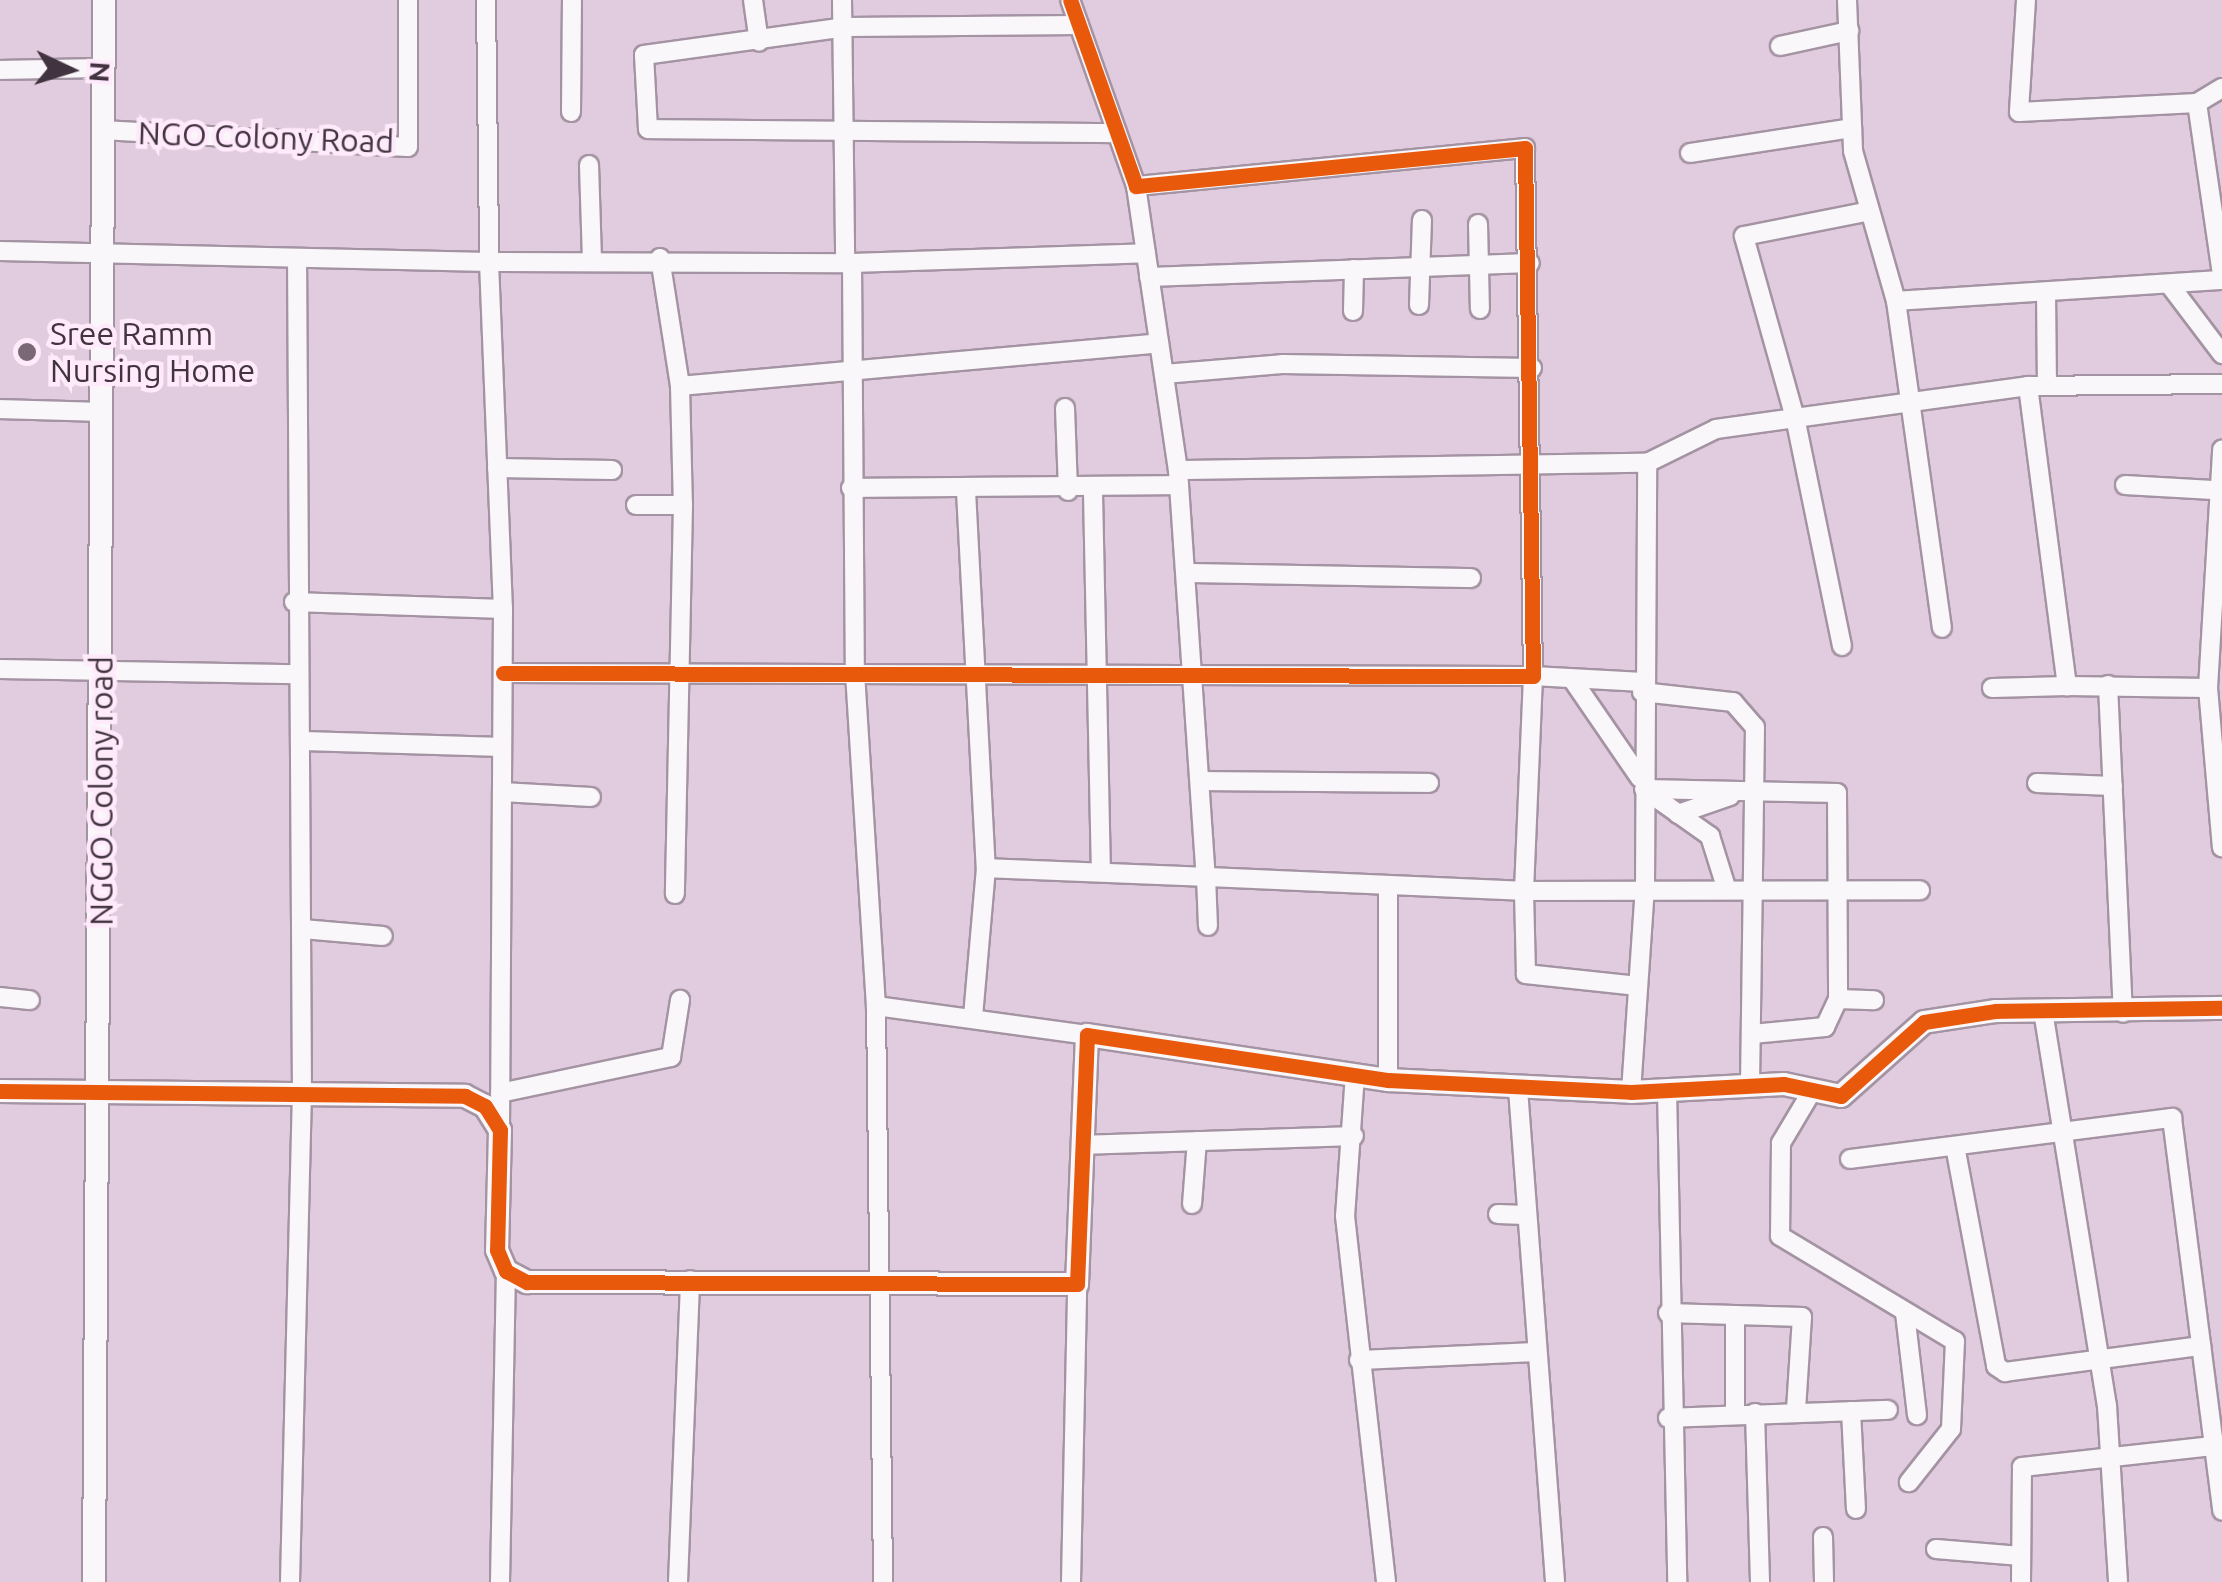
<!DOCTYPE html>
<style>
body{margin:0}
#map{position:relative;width:2222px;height:1582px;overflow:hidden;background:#e1cbde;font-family:Ubuntu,sans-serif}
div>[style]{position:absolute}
.roads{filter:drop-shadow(2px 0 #a494a3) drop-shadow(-2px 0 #a494a3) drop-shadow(0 2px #a494a3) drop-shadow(0 -2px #a494a3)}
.minor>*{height:18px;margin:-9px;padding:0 9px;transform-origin:9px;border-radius:9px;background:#faf7fa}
.tertiary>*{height:22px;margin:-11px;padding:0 11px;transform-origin:11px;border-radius:11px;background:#faf7fa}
.cycleway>*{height:15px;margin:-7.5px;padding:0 7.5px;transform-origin:7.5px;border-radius:7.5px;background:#e8590c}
.dots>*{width:28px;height:28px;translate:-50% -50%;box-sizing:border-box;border:5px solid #ffeafc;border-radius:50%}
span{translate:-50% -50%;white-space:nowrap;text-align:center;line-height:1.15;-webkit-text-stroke:9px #ffeafc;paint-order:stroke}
.street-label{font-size:32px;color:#423340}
.poi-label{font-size:32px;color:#423340}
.left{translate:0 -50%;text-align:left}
.north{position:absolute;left:20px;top:20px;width:100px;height:100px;-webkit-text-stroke:8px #ffeafc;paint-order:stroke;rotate:94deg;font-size:28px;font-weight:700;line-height:40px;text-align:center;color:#423340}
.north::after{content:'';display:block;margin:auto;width:35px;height:45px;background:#423340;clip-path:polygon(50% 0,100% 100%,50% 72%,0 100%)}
</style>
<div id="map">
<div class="roads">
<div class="minor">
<i style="left:486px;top:0;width:262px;rotate:89.3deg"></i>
<i style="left:489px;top:262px;width:363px;rotate:0.2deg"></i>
<i style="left:852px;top:263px;width:410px;rotate:89.6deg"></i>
<i style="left:855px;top:673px;width:334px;rotate:86.4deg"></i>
<i style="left:876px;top:1006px;width:576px;rotate:89.3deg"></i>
<i style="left:753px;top:0;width:42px;rotate:81.9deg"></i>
<i style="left:842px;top:0;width:262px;rotate:89.3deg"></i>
<i style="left:1847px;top:0;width:151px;rotate:87.7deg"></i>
<i style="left:1853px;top:151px;width:156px;rotate:74deg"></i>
<i style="left:1896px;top:301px;width:327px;rotate:-3.7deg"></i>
<i style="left:2026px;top:0;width:112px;rotate:93.6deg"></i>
<i style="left:2019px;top:112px;width:178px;rotate:-2.9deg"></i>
<i style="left:2197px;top:103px;width:29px;rotate:-31deg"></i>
<i style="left:1079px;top:25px;width:233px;rotate:179.5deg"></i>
<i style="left:846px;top:27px;width:204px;rotate:172.1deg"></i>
<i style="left:644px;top:55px;width:74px;rotate:86.9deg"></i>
<i style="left:648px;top:129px;width:469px;rotate:0.5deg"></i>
<i style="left:1780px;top:46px;width:71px;rotate:-12.3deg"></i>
<i style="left:0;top:70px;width:104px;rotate:-1.1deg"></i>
<i style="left:2197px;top:103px;width:173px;rotate:81.7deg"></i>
<i style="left:571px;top:112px;width:112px;rotate:-89.5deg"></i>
<i style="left:102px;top:130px;width:306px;rotate:3.2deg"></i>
<i style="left:408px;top:147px;width:147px;rotate:-90deg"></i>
<i style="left:1690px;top:153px;width:164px;rotate:-8.8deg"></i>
<i style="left:589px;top:165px;width:95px;rotate:88.2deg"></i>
<i style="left:1136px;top:186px;width:287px;rotate:81.6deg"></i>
<i style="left:1178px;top:470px;width:408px;rotate:86.1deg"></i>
<i style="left:1206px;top:877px;width:318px;rotate:2.5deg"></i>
<i style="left:1524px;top:891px;width:215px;rotate:-87.6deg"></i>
<i style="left:1533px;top:676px;width:110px;rotate:3.1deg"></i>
<i style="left:1478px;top:224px;width:85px;rotate:88.7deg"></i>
<i style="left:0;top:251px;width:489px;rotate:1.3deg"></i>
<i style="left:489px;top:262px;width:347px;rotate:87.7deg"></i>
<i style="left:503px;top:609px;width:520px;rotate:90.33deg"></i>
<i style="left:660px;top:258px;width:130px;rotate:81.1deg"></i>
<i style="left:680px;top:386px;width:119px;rotate:88.6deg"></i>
<i style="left:683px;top:505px;width:389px;rotate:91.2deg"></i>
<i style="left:852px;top:263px;width:294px;rotate:-1.9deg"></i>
<i style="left:1149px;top:277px;width:381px;rotate:-2.1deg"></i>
<i style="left:2169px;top:284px;width:88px;rotate:52.9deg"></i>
<i style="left:2046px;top:292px;width:94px;rotate:89.4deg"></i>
<i style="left:1896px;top:301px;width:330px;rotate:82deg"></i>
<i style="left:1419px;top:305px;width:85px;rotate:-88deg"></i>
<i style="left:1353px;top:311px;width:42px;rotate:-88.6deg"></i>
<i style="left:1164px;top:374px;width:118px;rotate:-4.8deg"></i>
<i style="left:1282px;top:364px;width:250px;rotate:0.9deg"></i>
<i style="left:680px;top:386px;width:481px;rotate:-5.1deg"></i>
<i style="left:2028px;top:386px;width:194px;rotate:-0.6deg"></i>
<i style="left:1065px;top:408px;width:83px;rotate:87.9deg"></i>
<i style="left:0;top:409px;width:103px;rotate:1.7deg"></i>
<i style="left:497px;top:468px;width:115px;rotate:1deg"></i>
<i style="left:1178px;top:470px;width:469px;rotate:-0.9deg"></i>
<i style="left:1647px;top:463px;width:77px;rotate:-26.2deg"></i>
<i style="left:1716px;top:429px;width:80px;rotate:-7.9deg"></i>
<i style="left:1795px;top:418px;width:189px;rotate:-105.7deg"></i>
<i style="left:1744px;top:236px;width:128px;rotate:-11.2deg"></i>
<i style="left:2125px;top:485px;width:88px;rotate:3.3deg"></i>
<i style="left:851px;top:488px;width:328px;rotate:-0.5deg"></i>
<i style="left:966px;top:491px;width:378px;rotate:87deg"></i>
<i style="left:986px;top:868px;width:150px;rotate:95deg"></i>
<i style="left:1093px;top:493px;width:378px;rotate:88.8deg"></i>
<i style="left:636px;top:505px;width:47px"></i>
<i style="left:1186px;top:573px;width:285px;rotate:1deg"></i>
<i style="left:294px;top:602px;width:209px;rotate:1.9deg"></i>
<i style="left:1842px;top:646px;width:233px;rotate:-101.6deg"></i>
<i style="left:1795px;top:418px;width:235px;rotate:-7.8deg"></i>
<i style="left:2028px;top:386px;width:303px;rotate:82.6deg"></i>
<i style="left:2067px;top:686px;width:141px;rotate:0.8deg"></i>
<i style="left:2208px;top:688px;width:239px;rotate:-86.6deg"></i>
<i style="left:0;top:669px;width:298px;rotate:1deg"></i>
<i style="left:503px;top:673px;width:1030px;rotate:0.17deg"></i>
<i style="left:1533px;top:676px;width:528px;rotate:-90.87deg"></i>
<i style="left:1525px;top:148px;width:391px;rotate:174.4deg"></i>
<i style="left:1136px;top:186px;width:197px;rotate:-109.5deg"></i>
<i style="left:1572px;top:679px;width:120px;rotate:55.5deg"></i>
<i style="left:2108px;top:685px;width:328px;rotate:87.4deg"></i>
<i style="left:1992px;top:688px;width:75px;rotate:-1.5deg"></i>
<i style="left:2208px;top:688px;width:160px;rotate:85deg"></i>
<i style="left:1642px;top:692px;width:92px;rotate:6.3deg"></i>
<i style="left:1733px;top:702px;width:33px;rotate:49deg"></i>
<i style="left:1755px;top:727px;width:360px;rotate:90.8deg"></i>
<i style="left:304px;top:741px;width:198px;rotate:1.7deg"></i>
<i style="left:1205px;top:781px;width:224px;rotate:0.5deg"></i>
<i style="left:2037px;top:783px;width:76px;rotate:2.3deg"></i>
<i style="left:1644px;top:789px;width:193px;rotate:1.2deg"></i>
<i style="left:1837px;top:793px;width:206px;rotate:89.7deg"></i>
<i style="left:1838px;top:999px;width:31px;rotate:115deg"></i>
<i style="left:1825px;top:1027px;width:73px;rotate:174.5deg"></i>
<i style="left:1645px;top:790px;width:80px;rotate:35.3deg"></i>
<i style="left:1710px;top:836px;width:53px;rotate:72.6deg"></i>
<i style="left:502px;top:792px;width:89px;rotate:3.2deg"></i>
<i style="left:1678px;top:814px;width:55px;rotate:-19.1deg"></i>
<i style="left:986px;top:868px;width:220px;rotate:2.3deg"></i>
<i style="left:1206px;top:877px;width:49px;rotate:87.7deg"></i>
<i style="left:1388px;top:885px;width:195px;rotate:90deg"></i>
<i style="left:303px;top:929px;width:80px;rotate:5deg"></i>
<i style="left:1638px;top:986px;width:113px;rotate:-173.9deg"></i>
<i style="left:1526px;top:974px;width:83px;rotate:-91.4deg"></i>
<i style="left:1524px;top:891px;width:396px;rotate:-0.1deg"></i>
<i style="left:0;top:997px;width:30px;rotate:6deg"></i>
<i style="left:1838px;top:999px;width:36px;rotate:2deg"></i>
<i style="left:876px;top:1006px;width:213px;rotate:7.8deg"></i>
<i style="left:2043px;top:1011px;width:400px;rotate:80.8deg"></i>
<i style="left:2107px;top:1406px;width:176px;rotate:86.4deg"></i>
<i style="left:1355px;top:1074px;width:142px;rotate:94deg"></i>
<i style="left:1345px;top:1216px;width:368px;rotate:83.6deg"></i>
<i style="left:1518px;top:1089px;width:494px;rotate:85.7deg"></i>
<i style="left:1667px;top:1090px;width:492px;rotate:88.8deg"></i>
<i style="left:1812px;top:1091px;width:61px;rotate:120.8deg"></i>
<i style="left:1781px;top:1143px;width:93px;rotate:90.6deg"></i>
<i style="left:1780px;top:1236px;width:204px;rotate:31deg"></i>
<i style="left:1955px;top:1341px;width:88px;rotate:92.6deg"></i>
<i style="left:1951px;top:1429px;width:68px;rotate:128.4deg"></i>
<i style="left:1631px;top:1092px;width:205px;rotate:-86.1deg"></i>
<i style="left:1645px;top:887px;width:424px;rotate:-89.7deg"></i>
<i style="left:500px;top:1093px;width:175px;rotate:-11.9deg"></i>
<i style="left:671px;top:1057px;width:58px;rotate:-81deg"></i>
<i style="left:1081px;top:1145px;width:273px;rotate:-1.9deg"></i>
<i style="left:1955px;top:1146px;width:224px;rotate:79.4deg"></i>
<i style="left:1996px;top:1366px;width:11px;rotate:34deg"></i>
<i style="left:2005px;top:1372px;width:198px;rotate:-7.6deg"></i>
<i style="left:1850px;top:1159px;width:325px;rotate:-7.3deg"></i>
<i style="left:2172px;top:1118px;width:396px;rotate:82.7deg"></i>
<i style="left:1192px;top:1204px;width:63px;rotate:-85.5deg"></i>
<i style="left:1498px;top:1214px;width:27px;rotate:2deg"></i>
<i style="left:1668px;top:1313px;width:134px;rotate:1.7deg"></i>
<i style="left:1802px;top:1317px;width:94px;rotate:93.7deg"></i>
<i style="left:1905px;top:1313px;width:103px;rotate:83.3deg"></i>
<i style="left:1735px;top:1315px;width:99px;rotate:90deg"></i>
<i style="left:1359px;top:1360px;width:178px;rotate:-2.6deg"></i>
<i style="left:1851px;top:1411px;width:98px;rotate:87.1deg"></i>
<i style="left:1755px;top:1413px;width:169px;rotate:88.3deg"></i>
<i style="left:1668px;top:1418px;width:220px;rotate:-2.1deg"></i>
<i style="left:1823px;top:1537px;width:45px;rotate:88.7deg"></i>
<i style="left:1936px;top:1549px;width:85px;rotate:4.7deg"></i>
<i style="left:290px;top:1582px;width:488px;rotate:-88.6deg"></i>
<i style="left:302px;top:1094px;width:836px;rotate:-90.34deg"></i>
<i style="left:500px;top:1582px;width:311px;rotate:-88.9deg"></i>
<i style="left:678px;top:1582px;width:302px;rotate:-87.7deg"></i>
<i style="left:1071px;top:1582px;width:298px;rotate:-88.8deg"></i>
<i style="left:2021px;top:1582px;width:115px;rotate:-89.5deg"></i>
<i style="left:2022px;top:1467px;width:201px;rotate:-6.3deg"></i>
</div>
<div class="tertiary">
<i style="left:0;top:1091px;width:465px;rotate:0.6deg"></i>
<i style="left:465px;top:1096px;width:22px;rotate:27deg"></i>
<i style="left:485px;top:1106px;width:28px;rotate:58deg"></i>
<i style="left:500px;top:1130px;width:120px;rotate:91.4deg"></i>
<i style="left:497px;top:1250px;width:23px;rotate:67deg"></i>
<i style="left:506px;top:1271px;width:24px;rotate:28deg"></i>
<i style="left:527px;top:1282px;width:550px;rotate:0.21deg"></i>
<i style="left:1077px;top:1284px;width:249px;rotate:-87.7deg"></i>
<i style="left:1087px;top:1035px;width:304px;rotate:8.5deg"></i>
<i style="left:1388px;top:1080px;width:243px;rotate:2.8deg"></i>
<i style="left:1631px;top:1092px;width:153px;rotate:-3deg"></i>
<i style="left:1784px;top:1084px;width:58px;rotate:11.9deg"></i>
<i style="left:1841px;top:1096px;width:111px;rotate:-41.7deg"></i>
<i style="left:1924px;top:1022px;width:73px;rotate:-8.7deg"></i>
<i style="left:1996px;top:1011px;width:226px;rotate:-0.8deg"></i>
<i style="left:94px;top:1582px;width:1582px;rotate:-89.64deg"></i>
</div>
</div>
<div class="cycleway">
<i style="left:503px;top:673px;width:1030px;rotate:0.17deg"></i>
<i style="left:1533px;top:676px;width:528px;rotate:-90.87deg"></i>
<i style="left:1525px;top:148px;width:391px;rotate:174.4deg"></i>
<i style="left:1136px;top:186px;width:197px;rotate:-109.5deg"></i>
<i style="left:0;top:1091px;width:465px;rotate:0.6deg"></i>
<i style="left:465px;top:1096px;width:22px;rotate:27deg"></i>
<i style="left:485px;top:1106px;width:28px;rotate:58deg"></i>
<i style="left:500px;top:1130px;width:120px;rotate:91.4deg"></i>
<i style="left:497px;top:1250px;width:23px;rotate:67deg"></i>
<i style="left:506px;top:1271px;width:24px;rotate:28deg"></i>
<i style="left:527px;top:1282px;width:550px;rotate:0.21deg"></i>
<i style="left:1077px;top:1284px;width:249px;rotate:-87.7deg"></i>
<i style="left:1087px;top:1035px;width:304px;rotate:8.5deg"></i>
<i style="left:1388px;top:1080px;width:243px;rotate:2.8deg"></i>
<i style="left:1631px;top:1092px;width:153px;rotate:-3deg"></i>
<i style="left:1784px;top:1084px;width:58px;rotate:11.9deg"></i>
<i style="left:1841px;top:1096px;width:111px;rotate:-41.7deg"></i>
<i style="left:1924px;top:1022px;width:73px;rotate:-8.7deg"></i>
<i style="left:1996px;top:1011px;width:226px;rotate:-0.8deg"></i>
</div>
<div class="dots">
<i style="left:27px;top:352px;background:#7a6877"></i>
</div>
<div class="street-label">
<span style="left:266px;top:137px;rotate:2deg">NGO Colony Road</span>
<span style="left:101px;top:791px;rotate:-90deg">NGGO Colony road</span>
</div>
<div class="poi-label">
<span class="left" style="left:50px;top:352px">Sree Ramm<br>Nursing Home</span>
</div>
<div class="north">N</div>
</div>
